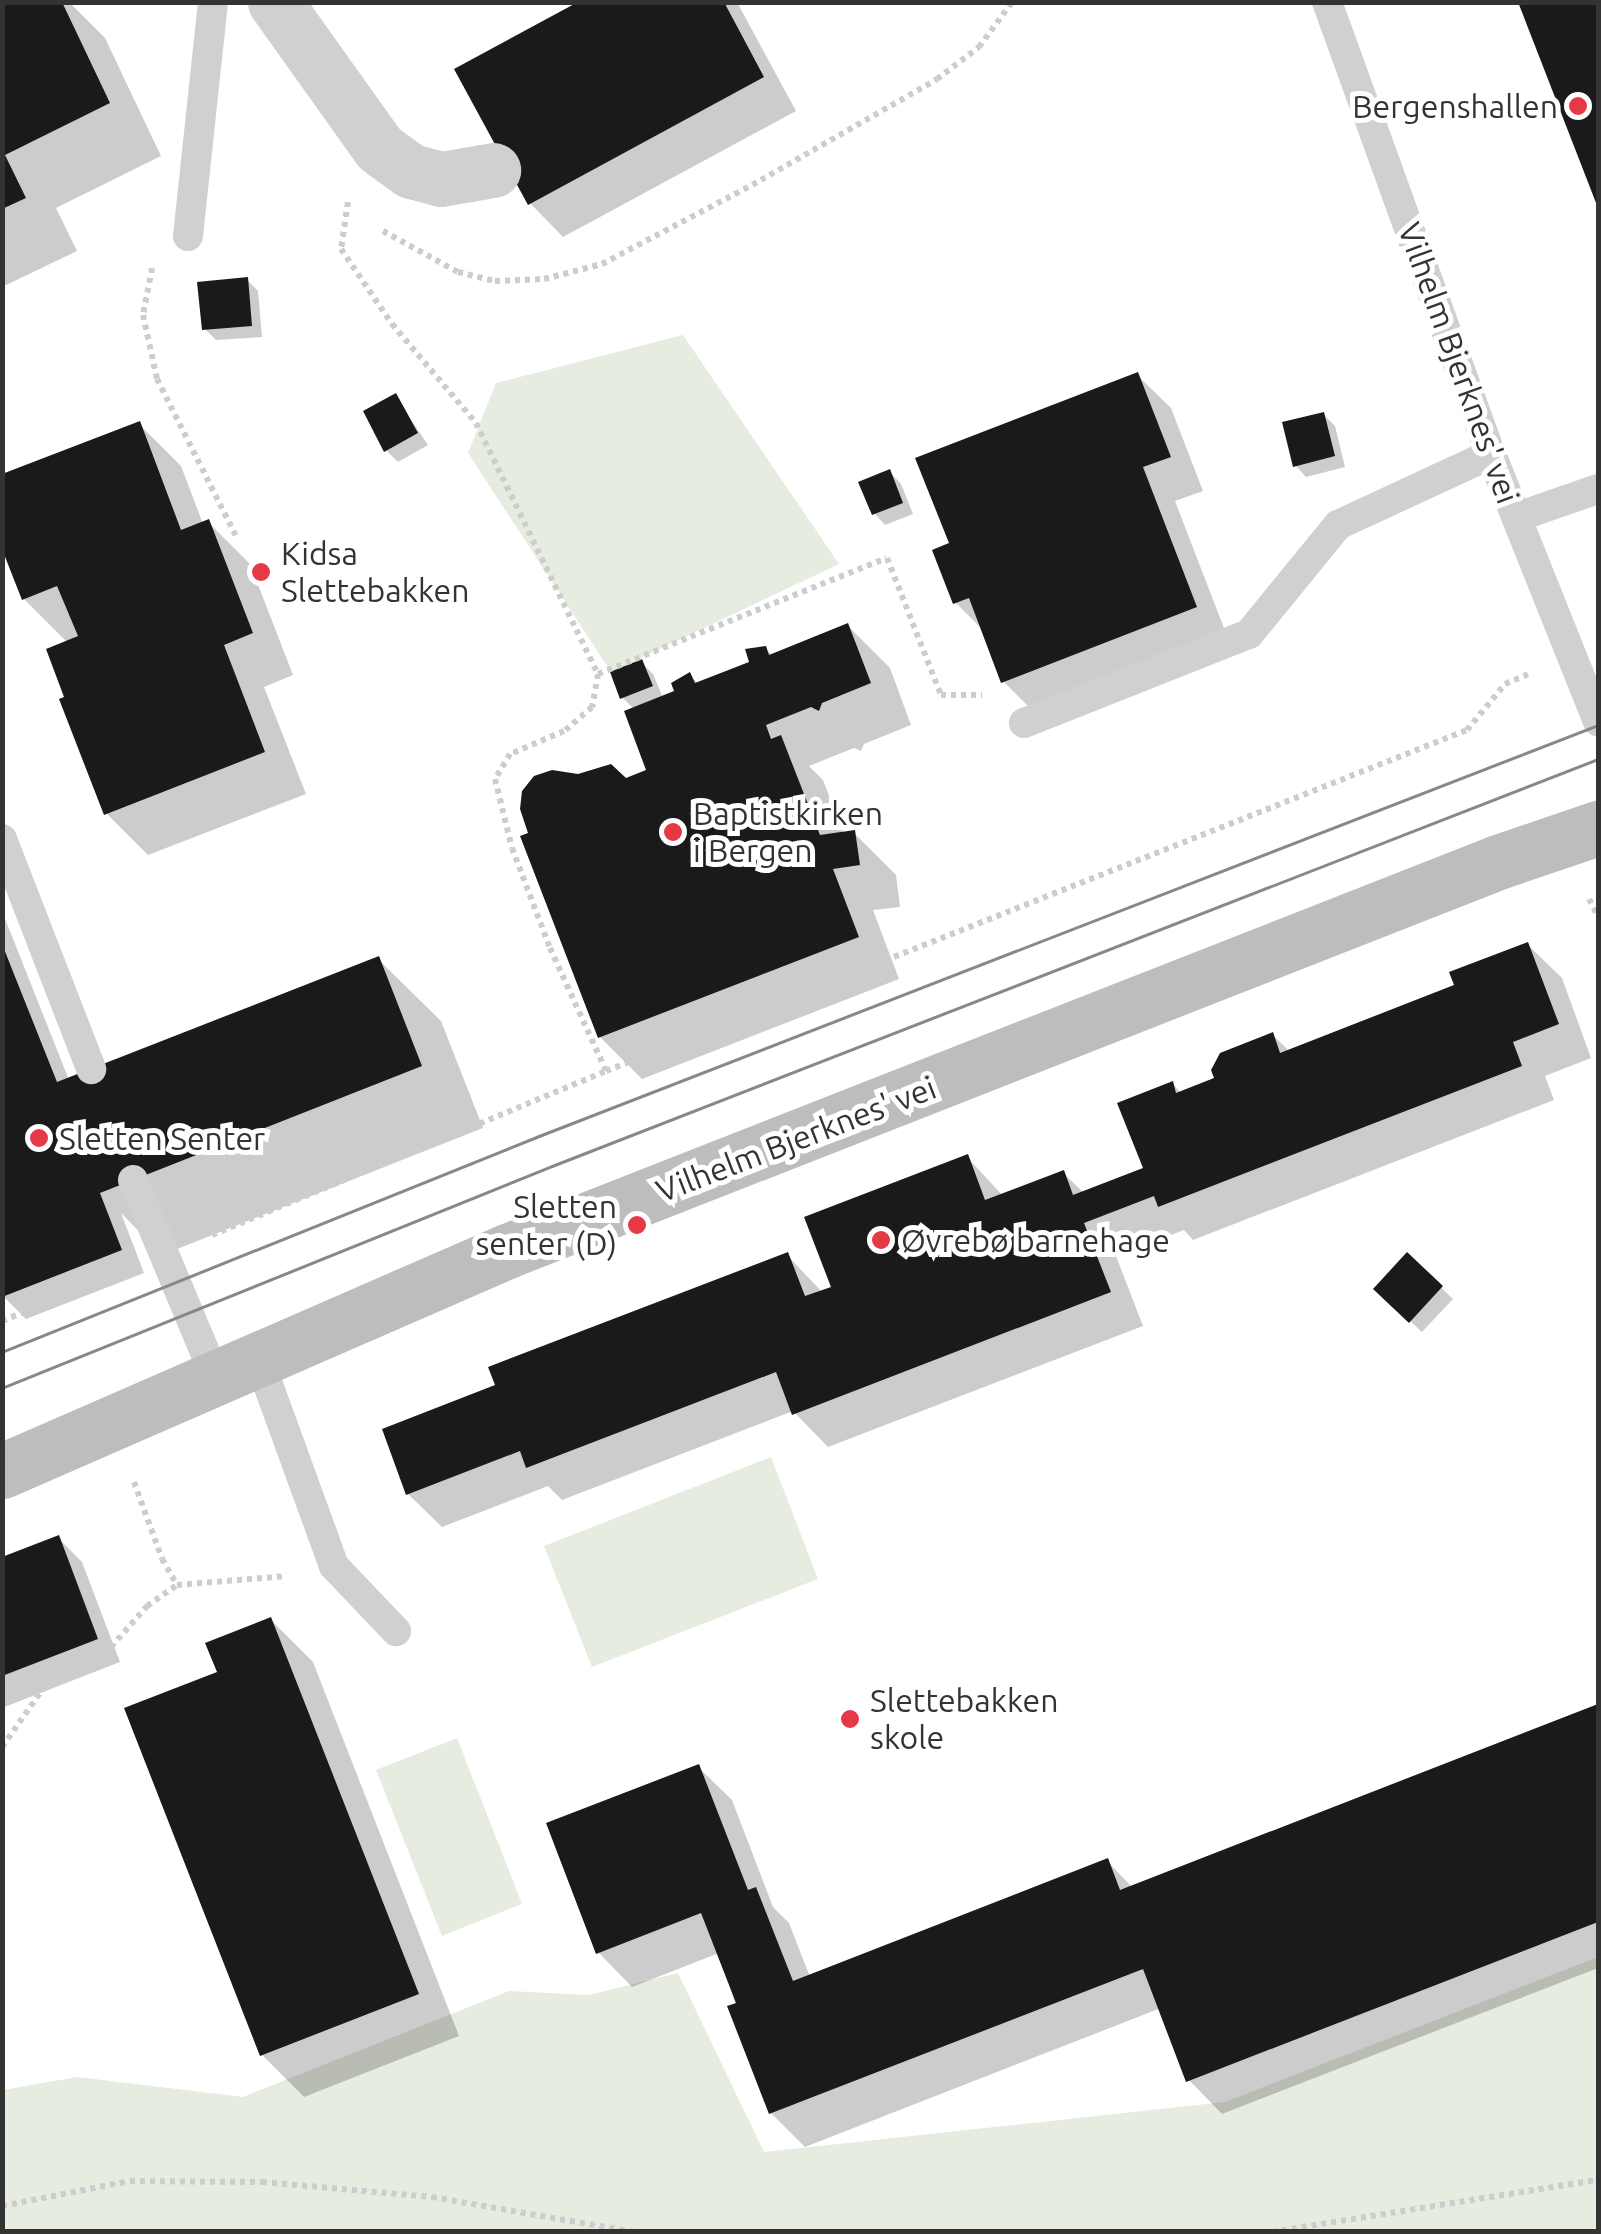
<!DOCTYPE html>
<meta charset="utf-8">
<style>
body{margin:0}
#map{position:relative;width:1601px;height:2234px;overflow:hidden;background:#fff;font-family:Ubuntu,sans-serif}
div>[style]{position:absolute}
.green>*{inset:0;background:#e6ecdf}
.shadow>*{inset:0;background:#0003}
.building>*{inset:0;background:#1a1a1a}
.path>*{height:6px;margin-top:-3px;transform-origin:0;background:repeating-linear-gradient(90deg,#cdcdcd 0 5px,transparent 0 10px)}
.lane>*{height:30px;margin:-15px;padding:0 15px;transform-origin:15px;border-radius:15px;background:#d0d0d0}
.street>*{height:55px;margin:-27.5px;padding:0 27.5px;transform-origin:27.5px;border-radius:27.5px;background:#d0d0d0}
.secondary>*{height:55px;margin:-27.5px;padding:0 27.5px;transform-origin:27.5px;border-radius:27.5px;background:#bdbdbd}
.tram>*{height:2.5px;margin:-1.25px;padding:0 1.25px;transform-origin:1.25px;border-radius:1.25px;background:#888}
.dots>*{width:28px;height:28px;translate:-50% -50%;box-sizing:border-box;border:5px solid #fff;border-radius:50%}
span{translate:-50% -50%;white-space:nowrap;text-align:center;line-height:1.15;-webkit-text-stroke:10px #fff;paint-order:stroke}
.poi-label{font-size:32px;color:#333}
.right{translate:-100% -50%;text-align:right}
.left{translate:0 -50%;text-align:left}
.street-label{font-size:32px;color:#333}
.frame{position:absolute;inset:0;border:5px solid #333;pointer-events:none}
</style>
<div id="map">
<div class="green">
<i style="clip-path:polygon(683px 335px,839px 564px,611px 672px,468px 453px,496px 383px)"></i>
<i style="clip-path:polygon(771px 1457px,818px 1579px,592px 1667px,544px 1546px)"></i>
<i style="clip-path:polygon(457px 1738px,522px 1904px,442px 1936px,376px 1770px)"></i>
<i style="clip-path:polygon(1598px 1957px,1598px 2231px,3px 2231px,3px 2090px,77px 2077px,243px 2097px,509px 1991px,589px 1995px,678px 1973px,764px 2152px,1225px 2102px)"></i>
</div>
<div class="shadow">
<i style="clip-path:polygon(2px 2px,69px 2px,105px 38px,161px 156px,56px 208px,77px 251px,2px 287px)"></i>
<i style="clip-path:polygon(583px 2px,737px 2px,796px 111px,563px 237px,530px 203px)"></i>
<i style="clip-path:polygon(1523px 2px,1598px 2px,1598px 197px)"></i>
<i style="clip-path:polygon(247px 280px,258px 291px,262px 337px,216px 340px,205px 329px)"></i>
<i style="clip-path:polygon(1137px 375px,1171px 408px,1203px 491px,1175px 501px,1229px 641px,1037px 715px,1003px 681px,985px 632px,955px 602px,952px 545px)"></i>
<i style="clip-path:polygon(395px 396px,428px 445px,398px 462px,386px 450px)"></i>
<i style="clip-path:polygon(1323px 414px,1335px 426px,1345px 467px,1306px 477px,1295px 465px)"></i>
<i style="clip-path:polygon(139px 424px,181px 466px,203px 524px,208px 522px,250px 564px,293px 675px,264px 687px,306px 794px,148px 855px,106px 813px,68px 698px,68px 643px,24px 599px)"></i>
<i style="clip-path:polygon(890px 472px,901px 484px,913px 514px,885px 525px,874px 513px)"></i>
<i style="clip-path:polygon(848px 626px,890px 668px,911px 725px,864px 744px,861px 751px,854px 748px,809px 766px,823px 780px,844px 834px,854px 833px,896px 875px,900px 907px,873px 910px,899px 979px,642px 1079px,600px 1037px,531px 835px,552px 772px,625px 780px,650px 771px,634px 709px,623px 698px,641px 662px,653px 674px,663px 698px,677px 693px,689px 675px,699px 684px,752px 664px,765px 648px,773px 656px)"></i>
<i style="clip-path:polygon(2px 911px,69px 1080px,378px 959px,441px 1021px,483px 1128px,162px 1255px,121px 1213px,144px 1273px,26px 1319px,3px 1296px)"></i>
<i style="clip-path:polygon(1528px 945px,1562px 978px,1591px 1058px,1545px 1076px,1554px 1100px,1193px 1240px,1184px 1230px,1116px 1256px,1143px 1326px,828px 1447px,793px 1411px,562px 1500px,548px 1486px,442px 1527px,408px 1494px,498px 1387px,787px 1255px,822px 1292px,834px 1288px,967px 1157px,1003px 1196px,1063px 1173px,1084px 1193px,1146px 1169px,1173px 1084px,1181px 1093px,1217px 1079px,1273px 1035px,1290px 1052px,1457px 987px)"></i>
<i style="clip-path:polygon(1407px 1255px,1453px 1299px,1422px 1332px,1376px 1289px)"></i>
<i style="clip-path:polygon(58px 1538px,82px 1562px,120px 1662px,2px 1708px,2px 1559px)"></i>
<i style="clip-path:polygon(271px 1620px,313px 1662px,459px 2036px,304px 2097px,262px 2055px,220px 1673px)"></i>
<i style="clip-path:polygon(1598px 1707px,1598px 1968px,1222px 2114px,1189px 2080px,1161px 2008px,805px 2147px,771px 2113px,719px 1953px,632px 1987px,599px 1953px,698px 1767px,732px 1800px,773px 1907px,789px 1923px,810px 1977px,1107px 1861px,1133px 1888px)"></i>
</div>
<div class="building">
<i style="clip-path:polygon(2px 2px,62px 2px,110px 103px,5px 155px,26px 198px,2px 209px)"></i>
<i style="clip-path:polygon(578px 2px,724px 2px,764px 77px,528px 205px,454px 69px)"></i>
<i style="clip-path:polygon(1518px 2px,1598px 2px,1598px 208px)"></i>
<i style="clip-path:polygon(248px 277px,252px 326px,202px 330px,197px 282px)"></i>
<i style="clip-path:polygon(1138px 372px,1171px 457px,1143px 467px,1197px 607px,1001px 683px,969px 598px,953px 604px,932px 550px,949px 543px,915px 458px)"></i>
<i style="clip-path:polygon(396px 393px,418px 433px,384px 452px,363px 411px)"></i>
<i style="clip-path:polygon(1324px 412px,1335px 456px,1293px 467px,1282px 422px)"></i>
<i style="clip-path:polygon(140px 421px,181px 530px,209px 519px,253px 633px,224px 645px,265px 752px,104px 815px,59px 699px,64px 697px,46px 649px,78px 636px,57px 586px,22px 600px,2px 549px,2px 474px)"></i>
<i style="clip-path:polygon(890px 469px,903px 503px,872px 515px,858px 482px)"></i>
<i style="clip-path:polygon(848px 623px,871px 683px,822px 703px,819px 711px,811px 707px,766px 725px,771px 739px,781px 735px,820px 835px,855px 830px,860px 865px,833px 869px,859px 937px,598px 1038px,520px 836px,528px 833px,520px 809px,522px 791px,534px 776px,552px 770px,578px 774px,611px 764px,626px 778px,646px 770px,624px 711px,674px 691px,671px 683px,690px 672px,695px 683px,749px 662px,745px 649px,766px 646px,769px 655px)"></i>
<i style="clip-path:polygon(642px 659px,653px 686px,620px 699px,610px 672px)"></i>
<i style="clip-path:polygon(1528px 942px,1559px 1024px,1513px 1042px,1522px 1066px,1158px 1207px,1154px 1196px,1084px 1223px,1111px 1292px,792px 1415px,776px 1372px,526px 1468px,520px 1451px,406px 1495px,382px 1429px,495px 1385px,488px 1367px,788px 1252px,805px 1296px,831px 1287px,804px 1217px,968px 1154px,985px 1200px,1064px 1170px,1073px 1195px,1143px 1168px,1117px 1103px,1173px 1081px,1176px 1093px,1214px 1078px,1211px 1070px,1220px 1053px,1273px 1032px,1280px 1053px,1454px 985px,1449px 972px)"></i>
<i style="clip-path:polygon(2px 944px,57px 1082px,379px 956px,422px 1066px,100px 1193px,122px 1250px,2px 1297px)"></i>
<i style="clip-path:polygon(1407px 1252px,1443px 1286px,1409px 1323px,1373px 1289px)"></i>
<i style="clip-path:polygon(59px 1535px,98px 1639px,2px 1676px,2px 1557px)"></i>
<i style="clip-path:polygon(271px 1617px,419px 1994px,260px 2056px,124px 1708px,217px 1672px,205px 1643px)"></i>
<i style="clip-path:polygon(1598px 1704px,1598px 1922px,1186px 2082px,1143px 1969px,769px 2114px,727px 2006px,736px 2003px,701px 1913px,596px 1954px,546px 1823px,699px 1764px,748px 1890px,756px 1887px,793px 1981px,1108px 1858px,1120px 1890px)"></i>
</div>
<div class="path">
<i style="left:348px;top:202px;width:48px;rotate:98.5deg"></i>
<i style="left:341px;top:249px;width:91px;rotate:55.8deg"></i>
<i style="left:392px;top:324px;width:130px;rotate:49.7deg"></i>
<i style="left:476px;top:423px;width:279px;rotate:64.1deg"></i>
<i style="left:598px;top:674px;width:311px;rotate:-21.9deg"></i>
<i style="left:887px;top:558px;width:147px;rotate:68.5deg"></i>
<i style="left:941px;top:695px;width:41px"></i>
<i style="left:383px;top:231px;width:85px;rotate:28.7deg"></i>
<i style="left:458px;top:272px;width:38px;rotate:14deg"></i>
<i style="left:495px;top:281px;width:49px;rotate:-2.3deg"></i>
<i style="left:544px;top:279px;width:60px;rotate:-14.5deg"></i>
<i style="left:602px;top:264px;width:180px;rotate:-27.8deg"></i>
<i style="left:761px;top:180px;width:203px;rotate:-29.8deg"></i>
<i style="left:937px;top:79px;width:53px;rotate:-37.3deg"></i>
<i style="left:979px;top:47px;width:56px;rotate:-53.7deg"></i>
<i style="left:152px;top:268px;width:48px;rotate:100.8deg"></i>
<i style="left:143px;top:315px;width:66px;rotate:77.7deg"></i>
<i style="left:157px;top:379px;width:176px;rotate:63.3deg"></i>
<i style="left:598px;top:674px;width:34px;rotate:100deg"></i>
<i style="left:592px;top:707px;width:37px;rotate:139deg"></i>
<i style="left:564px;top:731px;width:59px;rotate:156.9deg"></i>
<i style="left:510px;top:754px;width:29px;rotate:121deg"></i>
<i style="left:495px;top:779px;width:71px;rotate:76.2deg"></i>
<i style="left:512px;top:848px;width:107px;rotate:69.2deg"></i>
<i style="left:550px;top:948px;width:135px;rotate:65.5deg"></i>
<i style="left:1589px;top:899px;width:19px;rotate:62deg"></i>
<i style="left:212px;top:1235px;width:427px;rotate:-22.6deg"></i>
<i style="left:606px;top:1071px;width:926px;rotate:-21.61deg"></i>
<i style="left:1467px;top:730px;width:60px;rotate:-50.4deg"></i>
<i style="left:1505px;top:684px;width:25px;rotate:-23deg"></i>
<i style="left:2px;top:1321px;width:124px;rotate:-22.2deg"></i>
<i style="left:134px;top:1482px;width:82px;rotate:70deg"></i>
<i style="left:162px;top:1559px;width:30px;rotate:60deg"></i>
<i style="left:2px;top:1747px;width:70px;rotate:-54.9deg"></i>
<i style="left:42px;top:1690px;width:81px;rotate:-31.9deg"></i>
<i style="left:111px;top:1647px;width:55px;rotate:-48.7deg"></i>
<i style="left:147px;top:1606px;width:37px;rotate:-35deg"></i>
<i style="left:177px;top:1585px;width:110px;rotate:-4.7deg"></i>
<i style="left:2px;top:2206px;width:130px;rotate:-11.1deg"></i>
<i style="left:130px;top:2181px;width:132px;rotate:0.4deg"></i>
<i style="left:262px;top:2182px;width:171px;rotate:5deg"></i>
<i style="left:432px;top:2197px;width:205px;rotate:9.8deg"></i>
<i style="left:1272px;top:2232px;width:330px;rotate:-9.1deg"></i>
</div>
<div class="lane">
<i style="left:1327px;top:2px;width:481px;rotate:70.1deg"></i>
<i style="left:1491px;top:454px;width:288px;rotate:68.2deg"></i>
<i style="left:188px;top:236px;width:235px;rotate:-83.9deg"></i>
<i style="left:1517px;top:517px;width:86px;rotate:-19.1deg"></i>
<i style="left:1024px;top:723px;width:242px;rotate:-21.6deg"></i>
<i style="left:1249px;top:634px;width:141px;rotate:-50.8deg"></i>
<i style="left:1338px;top:525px;width:169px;rotate:-24.9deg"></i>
<i style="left:2px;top:839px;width:247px;rotate:68.8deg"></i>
<i style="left:133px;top:1180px;width:215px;rotate:67.3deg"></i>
<i style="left:259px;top:1360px;width:219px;rotate:70deg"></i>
<i style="left:334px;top:1566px;width:90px;rotate:46.4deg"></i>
</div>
<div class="street">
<i style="left:275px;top:2px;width:179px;rotate:54.5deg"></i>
<i style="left:379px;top:148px;width:39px;rotate:36deg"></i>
<i style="left:411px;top:171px;width:31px;rotate:15deg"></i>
<i style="left:441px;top:179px;width:53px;rotate:-9.8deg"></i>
</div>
<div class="secondary">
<i style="left:2px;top:1471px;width:551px;rotate:-23.54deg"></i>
<i style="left:507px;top:1251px;width:1065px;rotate:-21.43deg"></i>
<i style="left:1498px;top:862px;width:106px;rotate:-18.8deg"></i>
</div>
<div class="tram">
<i style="left:2px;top:1352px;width:579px;rotate:-21.91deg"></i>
<i style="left:539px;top:1136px;width:1136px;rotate:-21.21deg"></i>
<i style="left:2px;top:1388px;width:593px;rotate:-21.98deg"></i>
<i style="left:552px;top:1166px;width:1122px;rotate:-21.26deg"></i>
</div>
<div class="dots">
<i style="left:1578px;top:106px;background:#e63946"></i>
<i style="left:261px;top:572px;background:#e63946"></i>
<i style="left:673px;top:832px;background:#e63946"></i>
<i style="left:39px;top:1138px;background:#e63946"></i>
<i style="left:637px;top:1225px;background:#e63946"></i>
<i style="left:881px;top:1240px;background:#e63946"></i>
<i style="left:850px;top:1719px;background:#e63946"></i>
</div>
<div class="poi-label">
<span class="right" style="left:1558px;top:106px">Bergenshallen</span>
<span class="left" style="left:281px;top:572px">Kidsa<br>Slettebakken</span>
<span class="left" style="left:693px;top:832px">Baptistkirken<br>i Bergen</span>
<span class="left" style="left:59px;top:1138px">Sletten Senter</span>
<span class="right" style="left:617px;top:1225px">Sletten<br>senter (D)</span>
<span class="left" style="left:901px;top:1240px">Øvrebø barnehage</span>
<span class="left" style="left:870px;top:1719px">Slettebakken<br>skole</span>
</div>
<div class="street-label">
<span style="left:1459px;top:363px;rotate:70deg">Vilhelm Bjerknes' vei</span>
<span style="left:796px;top:1139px;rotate:-21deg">Vilhelm Bjerknes' vei</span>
</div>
<div class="frame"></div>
</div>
